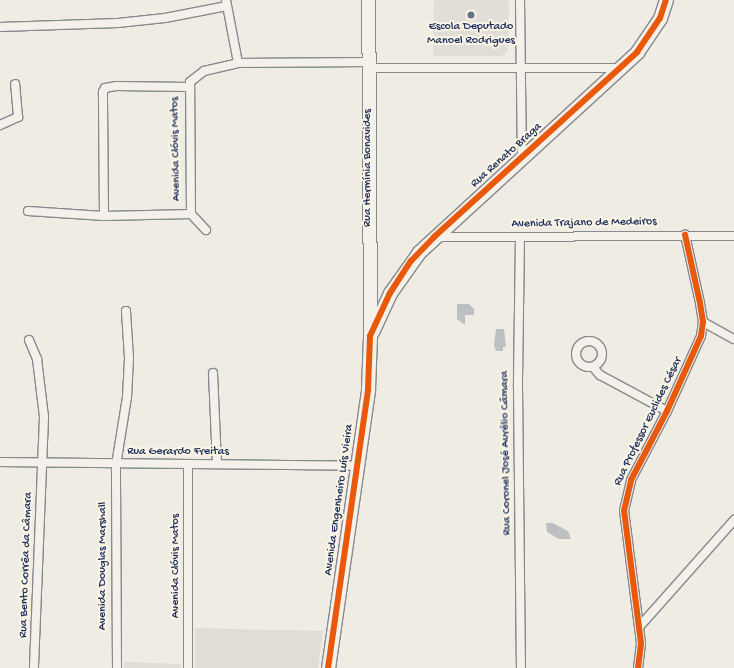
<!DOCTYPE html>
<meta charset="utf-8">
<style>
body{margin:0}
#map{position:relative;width:734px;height:668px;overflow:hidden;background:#efece4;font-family:"Gochi Hand",sans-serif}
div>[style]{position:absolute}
.built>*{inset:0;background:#e0ded7}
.green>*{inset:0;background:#e0ddd7}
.water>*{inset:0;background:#bebfc2}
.roads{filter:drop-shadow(1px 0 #86898e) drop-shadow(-1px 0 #86898e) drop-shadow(0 1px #86898e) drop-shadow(0 -1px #86898e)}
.street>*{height:8px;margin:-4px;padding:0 4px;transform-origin:4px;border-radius:4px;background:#f4f1eb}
.street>.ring{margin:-4px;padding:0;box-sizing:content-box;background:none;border:8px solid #f4f1eb;border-radius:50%}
.primary>*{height:13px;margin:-6.5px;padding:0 6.5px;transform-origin:6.5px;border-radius:6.5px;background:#f4f1eb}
.cycleway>*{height:6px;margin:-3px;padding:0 3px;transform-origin:3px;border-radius:3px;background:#e8590c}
.dots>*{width:11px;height:11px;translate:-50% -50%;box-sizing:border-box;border:2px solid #fcf5e5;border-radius:50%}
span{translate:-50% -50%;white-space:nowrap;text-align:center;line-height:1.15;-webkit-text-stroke:4px #fcf5e5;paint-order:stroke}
.poi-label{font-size:12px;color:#1b2f5e}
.street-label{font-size:12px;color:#1b2f5e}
</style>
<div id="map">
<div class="built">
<i style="clip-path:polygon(434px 0,509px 0,508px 51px,504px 56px,433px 56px)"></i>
</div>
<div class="green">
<i style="clip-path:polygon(195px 628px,323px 631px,318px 668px,195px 668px)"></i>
<i style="clip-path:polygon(124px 662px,181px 664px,181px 668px,124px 668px)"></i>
</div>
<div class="water">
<i style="clip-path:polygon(457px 304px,469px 304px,474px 309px,474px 315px,465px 315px,465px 325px,457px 319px)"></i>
<i style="clip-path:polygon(496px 329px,504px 329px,506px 347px,503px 347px,503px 351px,496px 351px,494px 346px)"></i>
<i style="clip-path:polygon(546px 523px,553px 523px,568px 531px,571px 539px,559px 539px,547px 532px)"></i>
</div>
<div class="roads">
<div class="street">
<i style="left:226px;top:0;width:64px;rotate:79.2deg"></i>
<i style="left:520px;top:0;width:158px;rotate:89.3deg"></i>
<i style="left:0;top:27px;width:118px;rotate:-1.9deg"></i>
<i style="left:118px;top:23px;width:47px;rotate:-6.1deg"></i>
<i style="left:165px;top:18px;width:63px;rotate:-11deg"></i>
<i style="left:368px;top:68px;width:251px"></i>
<i style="left:0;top:125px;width:20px;rotate:-24deg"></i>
<i style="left:18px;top:117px;width:33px;rotate:-95deg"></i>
<i style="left:28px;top:211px;width:76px;rotate:3.8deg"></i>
<i style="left:104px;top:216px;width:87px;rotate:-1.3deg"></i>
<i style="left:104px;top:216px;width:124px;rotate:-90.5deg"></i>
<i style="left:103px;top:92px;width:4px;rotate:-63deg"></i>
<i style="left:105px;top:88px;width:11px;rotate:-10deg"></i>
<i style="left:116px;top:86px;width:73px;rotate:0.8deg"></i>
<i style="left:206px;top:230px;width:22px;rotate:-133deg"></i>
<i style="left:191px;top:214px;width:132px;rotate:-90.4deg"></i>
<i style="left:190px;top:82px;width:18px;rotate:-38deg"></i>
<i style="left:204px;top:71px;width:35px;rotate:-13deg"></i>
<i style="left:238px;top:63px;width:130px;rotate:-0.4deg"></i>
<i style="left:434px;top:237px;width:300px;rotate:-0.2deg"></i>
<i style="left:520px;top:237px;width:150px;rotate:90.8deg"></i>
<i style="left:518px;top:387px;width:281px;rotate:89.4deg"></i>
<i style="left:703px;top:322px;width:35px;rotate:29deg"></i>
<i style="left:29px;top:340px;width:21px;rotate:67deg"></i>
<i style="left:37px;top:359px;width:58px;rotate:83.1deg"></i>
<i style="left:44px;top:417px;width:251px;rotate:92.3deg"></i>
<i class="ring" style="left:576px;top:341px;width:18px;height:18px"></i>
<i style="left:593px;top:367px;width:11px;rotate:49deg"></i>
<i style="left:600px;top:375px;width:76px;rotate:28.2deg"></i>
<i style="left:213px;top:373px;width:91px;rotate:87.5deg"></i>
<i style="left:0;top:462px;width:356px;rotate:0.6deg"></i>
<i style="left:188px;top:465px;width:203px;rotate:90deg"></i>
<i style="left:640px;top:626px;width:142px;rotate:-48.4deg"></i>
<i style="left:117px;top:668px;width:203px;rotate:-90.3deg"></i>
<i style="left:116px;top:465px;width:69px;rotate:-80.8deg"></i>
<i style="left:127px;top:397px;width:39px;rotate:-87deg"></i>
<i style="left:129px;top:358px;width:47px;rotate:-93.7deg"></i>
<i style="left:638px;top:668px;width:25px;rotate:-83deg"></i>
<i style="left:641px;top:643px;width:133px;rotate:-97.3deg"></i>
<i style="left:624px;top:511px;width:32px;rotate:-77deg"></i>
<i style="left:631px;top:480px;width:78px;rotate:-62.4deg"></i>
<i style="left:667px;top:411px;width:82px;rotate:-65.6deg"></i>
<i style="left:701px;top:336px;width:14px;rotate:-82deg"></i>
<i style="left:703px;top:322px;width:19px;rotate:-99deg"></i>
<i style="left:700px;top:303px;width:70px;rotate:-102.4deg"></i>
</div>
<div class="primary">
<i style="left:372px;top:332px;width:43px;rotate:-65.2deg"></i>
<i style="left:390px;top:293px;width:50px;rotate:-54.7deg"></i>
<i style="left:419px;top:252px;width:296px;rotate:-42.5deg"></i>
<i style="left:637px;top:52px;width:41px;rotate:-55.9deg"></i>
<i style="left:660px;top:18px;width:19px;rotate:-72deg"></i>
<i style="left:328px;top:668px;width:282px;rotate:-81.8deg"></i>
<i style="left:368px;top:389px;width:53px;rotate:-87.8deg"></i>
<i style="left:370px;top:336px;width:336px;rotate:-90.3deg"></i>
</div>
</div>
<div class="cycleway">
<i style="left:328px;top:668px;width:282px;rotate:-81.8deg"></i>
<i style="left:368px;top:389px;width:53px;rotate:-87.8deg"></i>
<i style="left:370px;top:336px;width:47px;rotate:-65.1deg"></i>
<i style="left:390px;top:293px;width:38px;rotate:-57deg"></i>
<i style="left:411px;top:261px;width:33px;rotate:-46deg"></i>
<i style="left:434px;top:237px;width:275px;rotate:-42.3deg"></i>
<i style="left:637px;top:52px;width:41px;rotate:-55.9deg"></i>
<i style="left:660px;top:18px;width:19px;rotate:-72deg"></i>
<i style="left:638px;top:668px;width:25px;rotate:-83deg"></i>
<i style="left:641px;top:643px;width:133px;rotate:-97.3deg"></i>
<i style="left:624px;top:511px;width:32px;rotate:-77deg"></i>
<i style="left:631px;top:480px;width:78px;rotate:-62.4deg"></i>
<i style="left:667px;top:411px;width:82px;rotate:-65.6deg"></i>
<i style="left:701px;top:336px;width:14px;rotate:-82deg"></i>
<i style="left:703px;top:322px;width:19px;rotate:-99deg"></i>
<i style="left:700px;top:303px;width:70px;rotate:-102.4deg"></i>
</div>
<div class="dots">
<i style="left:471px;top:15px;background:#65718d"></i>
</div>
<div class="poi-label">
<span style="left:471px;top:35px">Escola Deputado<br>Manoel Rodrigues</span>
</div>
<div class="street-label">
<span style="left:177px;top:149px;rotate:-91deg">Avenida Clóvis Matos</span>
<span style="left:507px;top:156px;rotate:-42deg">Rua Renato Braga</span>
<span style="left:369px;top:168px;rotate:-90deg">Rua Hermínia Bonavides</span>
<span style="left:584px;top:224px;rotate:-1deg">Avenida Trajano de Medeiros</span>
<span style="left:649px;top:422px;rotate:-64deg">Rua Professor Euclides César</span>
<span style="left:178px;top:453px">Rua Gerardo Freitas</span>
<span style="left:507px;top:453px;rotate:-91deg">Rua Coronel José Aurélio Câmara</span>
<span style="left:340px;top:500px;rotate:-82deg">Avenida Engenheiro Luís Vieira</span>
<span style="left:27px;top:565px;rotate:-88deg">Rua Bento Corrêa da Câmara</span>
<span style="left:104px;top:566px;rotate:-90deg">Avenida Douglas Marshall</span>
<span style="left:177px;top:566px;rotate:-90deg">Avenida Clóvis Matos</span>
</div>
</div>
